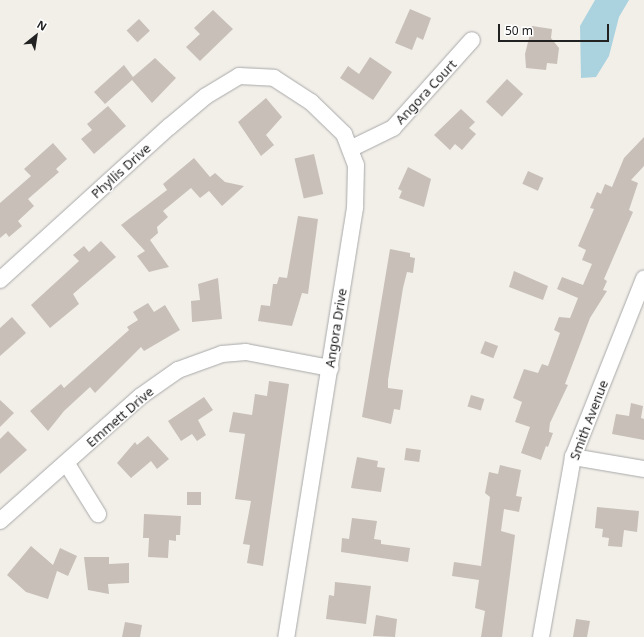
<!DOCTYPE html>
<style>
body{margin:0}
#map{position:relative;width:644px;height:637px;overflow:hidden;background:#f2efe9;font-family:"Noto Sans",sans-serif}
div>[style]{position:absolute}
.water>*{inset:0;background:#aad3df}
.building>*{inset:0;background:#c7bfb8;transform-origin:0 0}
.roads{filter:drop-shadow(0 0 1px #a9a9a9) drop-shadow(0 0 1px #a9a9a9)}
.minor>*{height:16px;margin:-8px;padding:0 8px;transform-origin:8px;border-radius:8px;background:#fff}
span{translate:-50% -50%;white-space:nowrap;text-align:center;line-height:1.15;-webkit-text-stroke:3px #fff;paint-order:stroke}
.street-label{font-size:13px;color:#222}
.north{position:absolute;left:16px;top:16px;width:40px;height:40px;-webkit-text-stroke:3px #fff;paint-order:stroke;rotate:30deg;font-size:11px;font-weight:700;line-height:16px;text-align:center;color:#222}
.north::after{content:'';display:block;margin:auto;width:14px;height:18px;background:#222;clip-path:polygon(50% 0,100% 100%,50% 72%,0 100%)}
.scale{position:absolute;left:498px;top:24px;width:111px;height:18px;box-sizing:border-box;border:2px solid #222;border-top:0;padding-left:5px;font-size:12px;line-height:14px;white-space:nowrap;color:#222;-webkit-text-stroke:3px #fff;paint-order:stroke}
</style>
<div id="map">
<div class="water">
<i style="clip-path:polygon(595px 0,629px 0,619px 17px,609px 56px,596px 77px,581px 78px,580px 26px)"></i>
</div>
<div class="building">
<i style="clip-path:polygon(410px 9px,431px 18px,423px 40px,417px 37px,412px 50px,395px 43px)"></i>
<i style="clip-path:polygon(213px 10px,233px 29px,200px 61px,186px 47px,200px 34px,194px 28px)"></i>
<i style="left:139px;top:19px;width:16px;height:17px;rotate:47deg"></i>
<i style="clip-path:polygon(532px 26px,552px 29px,551px 38px,559px 48px,557px 64px,547px 63px,546px 70px,526px 68px,525px 54px)"></i>
<i style="clip-path:polygon(370px 57px,392px 72px,373px 100px,340px 78px,348px 66px,359px 74px)"></i>
<i style="clip-path:polygon(155px 58px,176px 78px,152px 103px,132px 80px,105px 104px,94px 92px,124px 65px,133px 77px)"></i>
<i style="left:507px;top:79px;width:22px;height:31px;rotate:43deg"></i>
<i style="clip-path:polygon(266px 98px,282px 117px,266px 135px,274px 145px,261px 156px,238px 122px)"></i>
<i style="clip-path:polygon(108px 106px,126px 126px,94px 154px,81px 139px,92px 130px,87px 124px)"></i>
<i style="clip-path:polygon(461px 109px,475px 122px,469px 128px,476px 134px,462px 150px,455px 144px,450px 150px,434px 135px)"></i>
<i style="clip-path:polygon(644px 137px,644px 166px,631px 180px,638px 183px,629px 210px,633px 212px,604px 279px,607px 281px,603px 290px,607px 291px,590px 318px,565px 384px,568px 385px,550px 423px,549px 432px,553px 433px,548px 447px,546px 446px,541px 460px,521px 453px,530px 427px,515px 422px,522px 402px,513px 398px,524px 369px,538px 373px,542px 364px,548px 366px,560px 333px,554px 330px,559px 317px,570px 318px,578px 298px,557px 289px,562px 277px,583px 285px,592px 264px,582px 260px,586px 250px,578px 246px,594px 209px,590px 208px,597px 192px,601px 194px,605px 184px,612px 187px,624px 158px)"></i>
<i style="clip-path:polygon(53px 143px,67px 159px,56px 169px,59px 172px,28px 199px,34px 206px,18px 221px,22px 226px,9px 237px,6px 233px,0 238px,0 203px,31px 176px,24px 169px)"></i>
<i style="left:314px;top:154px;width:41px;height:20px;rotate:77deg"></i>
<i style="clip-path:polygon(194px 158px,210px 177px,215px 173px,225px 182px,244px 186px,222px 206px,209px 191px,200px 198px,191px 188px,163px 211px,168px 217px,157px 227px,158px 233px,150px 240px,169px 267px,149px 272px,137px 256px,145px 251px,121px 225px,167px 190px,163px 184px)"></i>
<i style="clip-path:polygon(408px 167px,431px 179px,424px 207px,399px 198px,402px 191px,398px 189px)"></i>
<i style="left:528px;top:171px;width:17px;height:14px;rotate:24deg"></i>
<i style="clip-path:polygon(298px 216px,318px 219px,308px 294px,302px 293px,292px 326px,258px 321px,261px 305px,270px 306px,273px 284px,277px 284px,279px 277px,287px 278px)"></i>
<i style="clip-path:polygon(101px 241px,116px 257px,73px 294px,79px 304px,50px 328px,31px 305px,79px 261px,73px 255px,84px 246px,89px 252px)"></i>
<i style="clip-path:polygon(390px 249px,410px 253px,410px 257px,415px 258px,413px 273px,407px 272px,403px 288px,388px 380px,388px 388px,403px 390px,400px 410px,394px 409px,391px 424px,362px 417px)"></i>
<i style="clip-path:polygon(514px 271px,548px 286px,543px 300px,509px 287px)"></i>
<i style="clip-path:polygon(218px 278px,222px 319px,192px 322px,191px 301px,200px 300px,198px 284px)"></i>
<i style="clip-path:polygon(148px 303px,154px 312px,165px 305px,180px 330px,144px 351px,141px 347px,95px 393px,90px 387px,64px 411px,48px 431px,30px 411px,61px 384px,64px 388px,129px 330px,127px 327px,138px 320px,133px 312px)"></i>
<i style="clip-path:polygon(12px 317px,26px 333px,0 356px,0 328px)"></i>
<i style="left:485px;top:341px;width:14px;height:13px;rotate:21deg"></i>
<i style="clip-path:polygon(269px 381px,289px 384px,263px 566px,247px 563px,250px 545px,243px 544px,251px 501px,235px 499px,245px 434px,229px 432px,233px 412px,252px 415px,255px 394px,267px 396px)"></i>
<i style="left:471px;top:395px;width:14px;height:12px;rotate:17deg"></i>
<i style="clip-path:polygon(204px 397px,213px 410px,198px 420px,206px 435px,197px 441px,192px 434px,181px 441px,168px 421px)"></i>
<i style="clip-path:polygon(0 400px,14px 413px,0 427px)"></i>
<i style="clip-path:polygon(631px 403px,643px 406px,641px 418px,644px 419px,644px 440px,612px 434px,616px 414px,629px 416px)"></i>
<i style="clip-path:polygon(8px 431px,27px 450px,0 474px,0 439px)"></i>
<i style="clip-path:polygon(148px 436px,169px 459px,157px 469px,151px 461px,131px 478px,117px 463px,135px 442px,137px 445px)"></i>
<i style="left:406px;top:448px;width:15px;height:12px;rotate:8deg"></i>
<i style="clip-path:polygon(357px 457px,378px 461px,377px 467px,385px 468px,381px 492px,351px 488px)"></i>
<i style="clip-path:polygon(500px 465px,521px 470px,516px 496px,522px 497px,519px 512px,504px 509px,501px 531px,515px 535px,502px 637px,481px 637px,485px 611px,475px 608px,479px 580px,452px 576px,454px 562px,481px 566px,490px 497px,485px 493px,489px 472px,498px 474px)"></i>
<i style="left:187px;top:492px;width:14px;height:13px"></i>
<i style="clip-path:polygon(597px 507px,639px 511px,637px 532px,624px 530px,622px 547px,608px 546px,609px 538px,602px 537px,603px 529px,595px 528px)"></i>
<i style="clip-path:polygon(144px 514px,181px 516px,180px 535px,176px 535px,176px 541px,169px 540px,168px 558px,148px 557px,149px 538px,143px 538px)"></i>
<i style="clip-path:polygon(352px 518px,377px 521px,374px 539px,381px 540px,381px 544px,410px 548px,408px 562px,341px 552px,342px 538px,349px 539px)"></i>
<i style="clip-path:polygon(31px 546px,53px 565px,60px 548px,77px 556px,68px 576px,57px 571px,48px 599px,26px 592px,7px 575px)"></i>
<i style="clip-path:polygon(84px 557px,109px 557px,109px 564px,129px 563px,129px 583px,108px 584px,109px 594px,88px 590px)"></i>
<i style="clip-path:polygon(335px 582px,371px 586px,366px 624px,326px 619px,329px 595px,334px 596px)"></i>
<i style="clip-path:polygon(376px 615px,397px 619px,395px 637px,373px 636px)"></i>
<i style="clip-path:polygon(576px 619px,590px 621px,587px 637px,573px 637px)"></i>
<i style="clip-path:polygon(125px 622px,142px 625px,140px 637px,122px 637px)"></i>
</div>
<div class="roads">
<div class="minor">
<i style="left:352px;top:148px;width:46px;rotate:-26deg"></i>
<i style="left:393px;top:128px;width:118px;rotate:-48.1deg"></i>
<i style="left:0;top:280px;width:228px;rotate:-42.2deg"></i>
<i style="left:169px;top:127px;width:48px;rotate:-40deg"></i>
<i style="left:206px;top:96px;width:39px;rotate:-31deg"></i>
<i style="left:239px;top:76px;width:35px;rotate:3deg"></i>
<i style="left:274px;top:78px;width:44px;rotate:33deg"></i>
<i style="left:311px;top:102px;width:46px;rotate:44.1deg"></i>
<i style="left:344px;top:134px;width:33px;rotate:69deg"></i>
<i style="left:356px;top:165px;width:43px;rotate:91.3deg"></i>
<i style="left:355px;top:208px;width:435px;rotate:99.1deg"></i>
<i style="left:573px;top:457px;width:72px;rotate:9.6deg"></i>
<i style="left:67px;top:464px;width:59px;rotate:58.2deg"></i>
<i style="left:0;top:521px;width:188px;rotate:-41.6deg"></i>
<i style="left:141px;top:396px;width:45px;rotate:-35.1deg"></i>
<i style="left:178px;top:370px;width:47px;rotate:-20deg"></i>
<i style="left:222px;top:354px;width:24px;rotate:-5deg"></i>
<i style="left:246px;top:352px;width:86px;rotate:10.8deg"></i>
<i style="left:541px;top:637px;width:183px;rotate:-79.9deg"></i>
<i style="left:573px;top:457px;width:192px;rotate:-68.3deg"></i>
</div>
</div>
<div class="street-label">
<span style="left:426px;top:92px;rotate:-47deg">Angora Court</span>
<span style="left:121px;top:171px;rotate:-42deg">Phyllis Drive</span>
<span style="left:336px;top:328px;rotate:-81deg">Angora Drive</span>
<span style="left:120px;top:417px;rotate:-41deg">Emmett Drive</span>
<span style="left:589px;top:420px;rotate:-69deg">Smith Avenue</span>
</div>
<div class="north">N</div>
<div class="scale">50 m</div>
</div>
